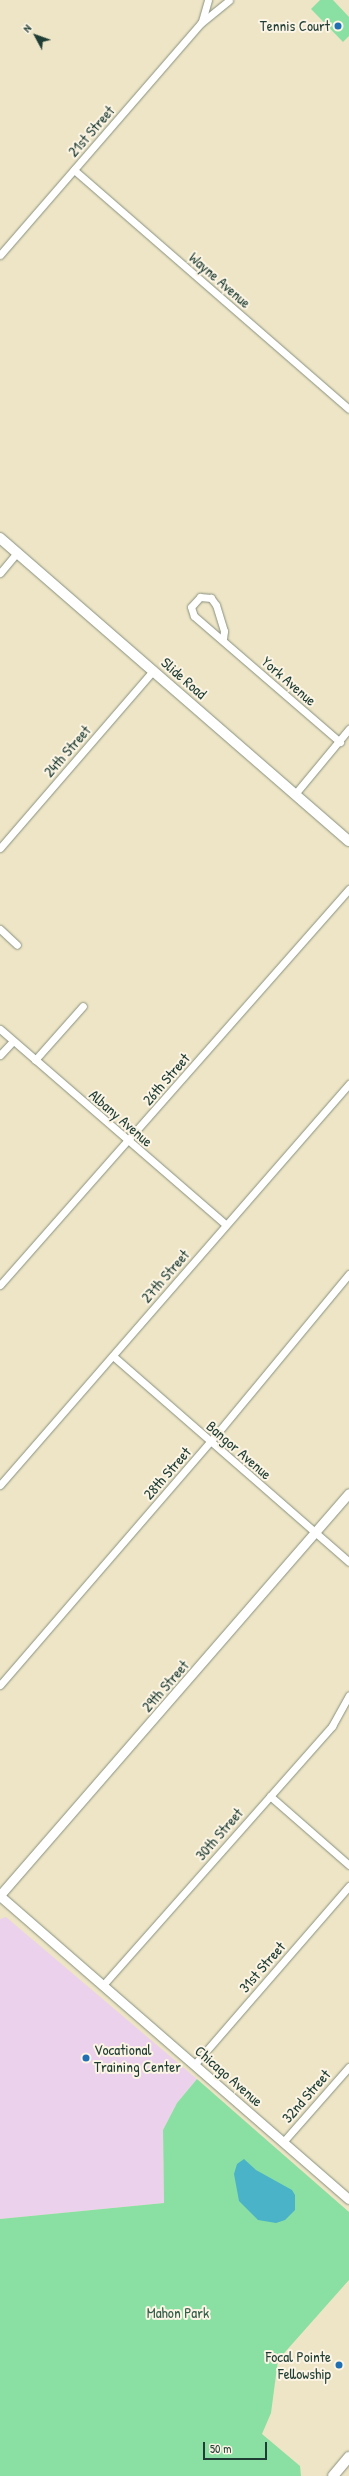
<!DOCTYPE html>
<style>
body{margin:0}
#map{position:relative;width:349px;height:2476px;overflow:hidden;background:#eee5c6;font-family:"Patrick Hand",sans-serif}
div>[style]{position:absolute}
.built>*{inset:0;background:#ebd1ec}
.green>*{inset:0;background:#8ae0a3}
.water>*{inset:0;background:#4ab3c8}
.roads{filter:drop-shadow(0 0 1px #86917d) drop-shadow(0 0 1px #86917d)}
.minor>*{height:7px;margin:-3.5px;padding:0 3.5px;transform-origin:3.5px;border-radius:3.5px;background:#fff}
.tertiary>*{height:9px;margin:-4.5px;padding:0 4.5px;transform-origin:4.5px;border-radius:4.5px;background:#fff}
.secondary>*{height:10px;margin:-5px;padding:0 5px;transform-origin:5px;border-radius:5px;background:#fff}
.dots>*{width:11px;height:11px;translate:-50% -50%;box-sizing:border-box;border:2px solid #fcf5e5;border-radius:50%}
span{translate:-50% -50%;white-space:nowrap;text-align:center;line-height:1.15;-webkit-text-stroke:4px #fcf5e5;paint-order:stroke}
.poi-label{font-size:15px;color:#1f3d34}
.right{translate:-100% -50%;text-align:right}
.left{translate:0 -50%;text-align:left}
.street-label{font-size:15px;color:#1f3d34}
.park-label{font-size:15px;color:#345e4a}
.north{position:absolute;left:16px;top:16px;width:40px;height:40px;-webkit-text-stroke:3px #fcf5e5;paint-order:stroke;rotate:311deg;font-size:11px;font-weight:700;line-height:16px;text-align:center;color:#1f3d34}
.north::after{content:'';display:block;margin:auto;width:14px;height:18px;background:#1f3d34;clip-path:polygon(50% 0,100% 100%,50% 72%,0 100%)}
.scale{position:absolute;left:203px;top:2442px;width:64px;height:18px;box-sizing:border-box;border:2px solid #1f3d34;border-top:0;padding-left:5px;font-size:12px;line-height:14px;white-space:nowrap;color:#1f3d34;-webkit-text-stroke:3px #fcf5e5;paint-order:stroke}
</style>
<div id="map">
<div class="built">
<i style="clip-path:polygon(6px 1917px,197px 2079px,177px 2103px,163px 2130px,164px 2203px,0 2219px,0 1919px)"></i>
</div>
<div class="green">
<i style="clip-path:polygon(320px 0,333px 0,349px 17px,349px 36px,343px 42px,311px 9px)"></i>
<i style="clip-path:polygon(197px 2079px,349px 2212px,349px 2280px,278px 2360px,271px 2413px,262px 2434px,300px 2466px,301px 2476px,0 2476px,0 2219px,164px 2203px,163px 2130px,177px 2103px)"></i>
</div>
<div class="water">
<i style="clip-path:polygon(244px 2159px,256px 2170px,292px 2190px,295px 2195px,295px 2210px,285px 2220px,276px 2223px,258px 2220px,239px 2201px,234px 2174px,237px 2164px)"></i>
</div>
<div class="roads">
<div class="minor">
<i style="left:202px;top:21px;width:22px;rotate:-74deg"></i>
<i style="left:74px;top:170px;width:364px;rotate:41deg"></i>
<i style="left:0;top:255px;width:307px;rotate:-49.1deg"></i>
<i style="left:201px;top:23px;width:36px;rotate:-39deg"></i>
<i style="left:0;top:573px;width:26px;rotate:-50deg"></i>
<i style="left:223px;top:639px;width:8px;rotate:-83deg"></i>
<i style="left:224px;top:631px;width:27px;rotate:-107deg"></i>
<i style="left:216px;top:605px;width:9px;rotate:-126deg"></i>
<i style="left:211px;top:598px;width:11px;rotate:-175deg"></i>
<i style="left:200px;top:597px;width:13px;rotate:132deg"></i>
<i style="left:191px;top:607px;width:9px;rotate:72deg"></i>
<i style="left:194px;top:616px;width:193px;rotate:40.8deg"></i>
<i style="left:295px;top:794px;width:85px;rotate:-50.3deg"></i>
<i style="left:0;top:848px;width:234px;rotate:-49.2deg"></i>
<i style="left:0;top:929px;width:23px;rotate:43deg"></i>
<i style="left:0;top:1029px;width:299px;rotate:40.9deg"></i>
<i style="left:0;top:1055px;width:19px;rotate:-47deg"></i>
<i style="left:35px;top:1060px;width:72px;rotate:-48.4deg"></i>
<i style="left:0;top:1285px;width:528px;rotate:-48.61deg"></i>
<i style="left:113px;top:1356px;width:313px;rotate:41.1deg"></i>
<i style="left:0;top:1485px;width:532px;rotate:-48.97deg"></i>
<i style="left:0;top:1685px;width:321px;rotate:-49.2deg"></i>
<i style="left:210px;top:1442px;width:218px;rotate:-50.4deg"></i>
<i style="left:270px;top:1796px;width:105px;rotate:41.1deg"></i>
<i style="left:103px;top:1985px;width:346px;rotate:-48.5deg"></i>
<i style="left:332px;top:1726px;width:35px;rotate:-61deg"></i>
<i style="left:194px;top:2065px;width:237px;rotate:-49.1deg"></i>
<i style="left:283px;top:2142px;width:100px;rotate:-48.7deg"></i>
</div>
<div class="tertiary">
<i style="left:0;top:1895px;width:532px;rotate:-49.04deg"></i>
<i style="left:0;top:1896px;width:462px;rotate:41deg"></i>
</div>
<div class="secondary">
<i style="left:0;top:538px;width:462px;rotate:41deg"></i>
<i style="left:333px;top:2476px;width:25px;rotate:-50deg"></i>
</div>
</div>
<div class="dots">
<i style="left:338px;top:26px;background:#1f6fb2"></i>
<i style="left:86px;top:2058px;background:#1f6fb2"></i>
<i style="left:339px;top:2365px;background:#1f6fb2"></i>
</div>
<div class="poi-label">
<span class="right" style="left:330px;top:26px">Tennis Court</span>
<span class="left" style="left:94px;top:2058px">Vocational<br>Training Center</span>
<span class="right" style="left:331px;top:2365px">Focal Pointe<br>Fellowship</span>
</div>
<div class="street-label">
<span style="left:91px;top:131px;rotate:-49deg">21st Street</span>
<span style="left:220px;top:280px;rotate:41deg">Wayne Avenue</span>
<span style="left:184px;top:678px;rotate:41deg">Slide Road</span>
<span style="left:289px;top:681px;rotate:41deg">York Avenue</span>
<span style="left:67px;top:751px;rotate:-49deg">24th Street</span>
<span style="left:166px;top:1079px;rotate:-49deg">26th Street</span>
<span style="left:121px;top:1118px;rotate:41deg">Albany Avenue</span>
<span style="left:165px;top:1276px;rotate:-49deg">27th Street</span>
<span style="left:239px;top:1450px;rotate:41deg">Bangor Avenue</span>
<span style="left:167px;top:1473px;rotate:-49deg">28th Street</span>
<span style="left:165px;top:1686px;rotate:-49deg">29th Street</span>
<span style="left:219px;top:1834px;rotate:-49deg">30th Street</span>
<span style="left:262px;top:1967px;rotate:-49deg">31st Street</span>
<span style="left:229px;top:2076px;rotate:41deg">Chicago Avenue</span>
<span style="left:306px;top:2096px;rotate:-49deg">32nd Street</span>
</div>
<div class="park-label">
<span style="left:178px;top:2313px">Mahon Park</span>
</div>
<div class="north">N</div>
<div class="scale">50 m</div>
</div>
